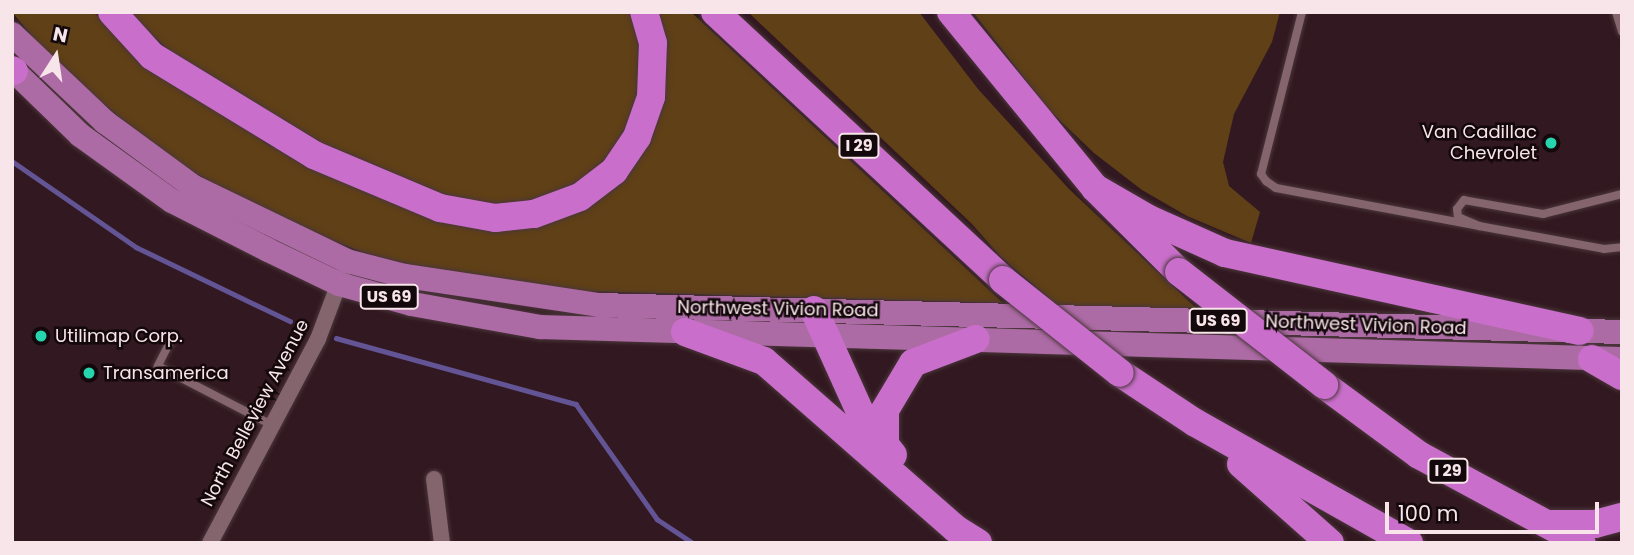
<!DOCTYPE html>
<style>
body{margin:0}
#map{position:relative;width:1634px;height:555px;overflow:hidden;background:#321820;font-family:Poppins,sans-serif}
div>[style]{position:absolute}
.green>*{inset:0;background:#604016}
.stream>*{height:4.5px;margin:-2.25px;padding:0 2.25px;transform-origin:2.25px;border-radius:2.25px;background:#635595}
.roads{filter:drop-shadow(0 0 2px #4a363b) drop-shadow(0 0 2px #4a363b)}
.lane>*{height:8px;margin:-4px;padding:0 4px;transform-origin:4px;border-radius:4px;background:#84646d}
.street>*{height:16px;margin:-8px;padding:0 8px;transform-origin:8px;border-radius:8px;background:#84646d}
.primary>*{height:24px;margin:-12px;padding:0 12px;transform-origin:12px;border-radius:12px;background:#ad6ba5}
.highway>*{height:28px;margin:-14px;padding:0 14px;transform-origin:14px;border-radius:14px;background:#c96fcb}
.bridges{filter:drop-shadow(0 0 2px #4a363b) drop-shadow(0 0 2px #4a363b)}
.highway-bridge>*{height:28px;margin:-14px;padding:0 14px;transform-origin:14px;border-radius:14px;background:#c96fcb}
.dots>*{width:19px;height:19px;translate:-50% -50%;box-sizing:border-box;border:4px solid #13080b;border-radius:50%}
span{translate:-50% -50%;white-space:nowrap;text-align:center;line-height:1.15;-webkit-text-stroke:5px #13080b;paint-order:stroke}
.shield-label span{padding:2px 5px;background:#13080b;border:2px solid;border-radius:5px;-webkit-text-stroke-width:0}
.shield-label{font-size:16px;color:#f8e5e9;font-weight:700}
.poi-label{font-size:18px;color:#f8e5e9}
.right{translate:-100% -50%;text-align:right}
.left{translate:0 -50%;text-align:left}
.street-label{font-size:18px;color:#f8e5e9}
.frame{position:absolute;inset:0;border:14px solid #f8e5e9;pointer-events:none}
.north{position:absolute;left:21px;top:21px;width:70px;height:70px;-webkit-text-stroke:5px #13080b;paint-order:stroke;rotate:12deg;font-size:19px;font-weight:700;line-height:28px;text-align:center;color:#f8e5e9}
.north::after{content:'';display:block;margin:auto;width:24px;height:32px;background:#f8e5e9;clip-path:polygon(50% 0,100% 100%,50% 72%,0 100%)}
.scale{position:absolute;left:1385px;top:502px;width:214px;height:32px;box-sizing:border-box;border:4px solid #f8e5e9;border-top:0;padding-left:9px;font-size:21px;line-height:24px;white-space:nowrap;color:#f8e5e9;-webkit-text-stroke:5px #13080b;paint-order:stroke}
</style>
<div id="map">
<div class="green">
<i style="clip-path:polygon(12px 12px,94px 12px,137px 59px,269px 145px,360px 186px,515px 226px,640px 149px,655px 12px,691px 12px,1003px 303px,545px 290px,430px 270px,362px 252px,284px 221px,211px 183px,155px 147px,53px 61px)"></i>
<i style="clip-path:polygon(128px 12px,636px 12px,643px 46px,636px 114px,598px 169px,553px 197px,504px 207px,466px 203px,418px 189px,306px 138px,181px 62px)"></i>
<i style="clip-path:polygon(748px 12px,919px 12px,978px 89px,1069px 189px,1197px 309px,1058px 306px,1000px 256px,972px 224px)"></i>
<i style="clip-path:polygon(973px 12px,1280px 12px,1272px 42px,1234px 114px,1223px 162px,1229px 186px,1260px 212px,1251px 243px,1187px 216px,1142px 190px,1094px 153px,1049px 110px)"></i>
</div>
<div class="stream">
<i style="left:12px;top:161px;width:151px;rotate:34.7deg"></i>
<i style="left:136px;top:247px;width:171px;rotate:25.7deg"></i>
<i style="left:336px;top:338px;width:249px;rotate:15.4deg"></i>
<i style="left:576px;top:404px;width:141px;rotate:54.8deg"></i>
<i style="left:657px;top:519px;width:43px;rotate:33.7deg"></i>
</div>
<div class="roads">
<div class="lane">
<i style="left:1302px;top:12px;width:167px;rotate:104.2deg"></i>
<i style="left:1261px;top:174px;width:9px;rotate:54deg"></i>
<i style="left:1266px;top:181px;width:12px;rotate:35deg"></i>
<i style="left:1276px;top:188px;width:207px;rotate:10.6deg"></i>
<i style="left:1616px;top:12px;width:21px;rotate:73deg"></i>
<i style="left:1622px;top:194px;width:81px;rotate:165.8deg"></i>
<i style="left:1543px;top:214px;width:80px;rotate:-170deg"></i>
<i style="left:1464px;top:200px;width:11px;rotate:128deg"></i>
<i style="left:1457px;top:209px;width:8px;rotate:83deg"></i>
<i style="left:1458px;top:217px;width:23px;rotate:23deg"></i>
<i style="left:1479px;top:226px;width:127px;rotate:10.4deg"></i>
<i style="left:1604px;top:249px;width:18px;rotate:-6deg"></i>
<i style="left:170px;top:342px;width:27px;rotate:117deg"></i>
<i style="left:158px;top:366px;width:128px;rotate:27.4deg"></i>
</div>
<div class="street">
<i style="left:434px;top:479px;width:64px;rotate:82.9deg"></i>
<i style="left:210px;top:543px;width:231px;rotate:-62.1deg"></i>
<i style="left:318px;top:339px;width:68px;rotate:-69.4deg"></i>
</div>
<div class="primary">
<i style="left:12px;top:34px;width:128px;rotate:43.4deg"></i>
<i style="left:105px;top:122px;width:108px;rotate:36.3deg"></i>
<i style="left:192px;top:186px;width:172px;rotate:25.8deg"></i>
<i style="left:347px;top:261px;width:60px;rotate:14.5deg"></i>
<i style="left:405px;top:276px;width:196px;rotate:8.5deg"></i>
<i style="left:599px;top:305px;width:1023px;rotate:1.51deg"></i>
<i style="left:12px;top:69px;width:95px;rotate:44.1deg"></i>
<i style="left:80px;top:135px;width:113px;rotate:35.7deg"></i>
<i style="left:172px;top:201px;width:108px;rotate:27deg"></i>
<i style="left:268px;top:250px;width:79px;rotate:25.6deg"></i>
<i style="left:339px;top:284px;width:76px;rotate:15.3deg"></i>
<i style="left:412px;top:304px;width:130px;rotate:10.2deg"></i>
<i style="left:540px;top:327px;width:1082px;rotate:1.69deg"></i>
</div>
<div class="highway">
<i style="left:112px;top:12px;width:59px;rotate:47.7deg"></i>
<i style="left:152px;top:56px;width:190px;rotate:31.4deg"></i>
<i style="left:314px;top:155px;width:137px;rotate:22.8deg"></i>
<i style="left:440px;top:208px;width:56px;rotate:10.3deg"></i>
<i style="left:495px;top:218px;width:39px;rotate:-6deg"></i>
<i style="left:534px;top:214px;width:49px;rotate:-20.3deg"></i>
<i style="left:580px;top:197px;width:43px;rotate:-37.4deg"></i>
<i style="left:614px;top:171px;width:41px;rotate:-55.9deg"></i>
<i style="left:637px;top:137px;width:42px;rotate:-70.7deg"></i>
<i style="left:651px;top:97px;width:54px;rotate:-87.9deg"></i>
<i style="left:653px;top:43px;width:32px;rotate:-106deg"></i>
<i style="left:715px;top:12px;width:393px;rotate:42.9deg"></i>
<i style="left:951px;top:12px;width:227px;rotate:50.7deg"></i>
<i style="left:1095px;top:188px;width:119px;rotate:45deg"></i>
<i style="left:12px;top:70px;width:2px;rotate:27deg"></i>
<i style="left:1095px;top:188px;width:62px;rotate:29.9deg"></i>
<i style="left:1149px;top:219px;width:83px;rotate:24.1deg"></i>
<i style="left:1225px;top:253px;width:363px;rotate:12.4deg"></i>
<i style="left:814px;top:310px;width:112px;rotate:65.7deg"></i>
<i style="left:860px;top:412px;width:54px;rotate:52.5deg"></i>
<i style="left:685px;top:332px;width:84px;rotate:20.2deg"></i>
<i style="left:764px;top:361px;width:255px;rotate:41.2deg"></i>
<i style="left:956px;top:529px;width:26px;rotate:32deg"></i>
<i style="left:1592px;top:359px;width:34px;rotate:30deg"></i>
<i style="left:1120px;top:373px;width:89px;rotate:33.5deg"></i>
<i style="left:1194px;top:422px;width:247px;rotate:29.4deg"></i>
<i style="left:1324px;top:385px;width:118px;rotate:36.4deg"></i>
<i style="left:1419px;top:455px;width:185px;rotate:28.4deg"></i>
<i style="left:885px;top:447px;width:37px;rotate:-90deg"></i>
<i style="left:885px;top:410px;width:55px;rotate:-59.2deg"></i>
<i style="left:913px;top:363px;width:67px;rotate:-20.9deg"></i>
<i style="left:1241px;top:464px;width:119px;rotate:41.6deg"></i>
<i style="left:1552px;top:524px;width:43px"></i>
<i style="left:1595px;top:524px;width:28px;rotate:-15deg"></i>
</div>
</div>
<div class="bridges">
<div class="highway-bridge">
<i style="left:1179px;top:272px;width:184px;rotate:37.9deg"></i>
<i style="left:1003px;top:280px;width:149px;rotate:38.5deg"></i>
</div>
</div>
<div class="dots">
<i style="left:1551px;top:143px;background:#26d5ae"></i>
<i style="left:41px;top:336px;background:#26d5ae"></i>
<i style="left:89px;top:373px;background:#26d5ae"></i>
</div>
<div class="shield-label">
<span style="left:859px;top:146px">I 29</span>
<span style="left:389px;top:297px">US 69</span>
<span style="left:1218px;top:321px">US 69</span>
<span style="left:1448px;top:471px">I 29</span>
</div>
<div class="poi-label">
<span class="right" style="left:1537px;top:143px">Van Cadillac<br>Chevrolet</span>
<span class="left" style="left:55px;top:336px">Utilimap Corp.</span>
<span class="left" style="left:103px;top:373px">Transamerica</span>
</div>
<div class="street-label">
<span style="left:778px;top:309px;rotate:1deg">Northwest Vivion Road</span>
<span style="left:1366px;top:325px;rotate:2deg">Northwest Vivion Road</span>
<span style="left:255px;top:413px;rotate:-62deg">North Belleview Avenue</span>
</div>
<div class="frame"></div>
<div class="north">N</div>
<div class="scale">100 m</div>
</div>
